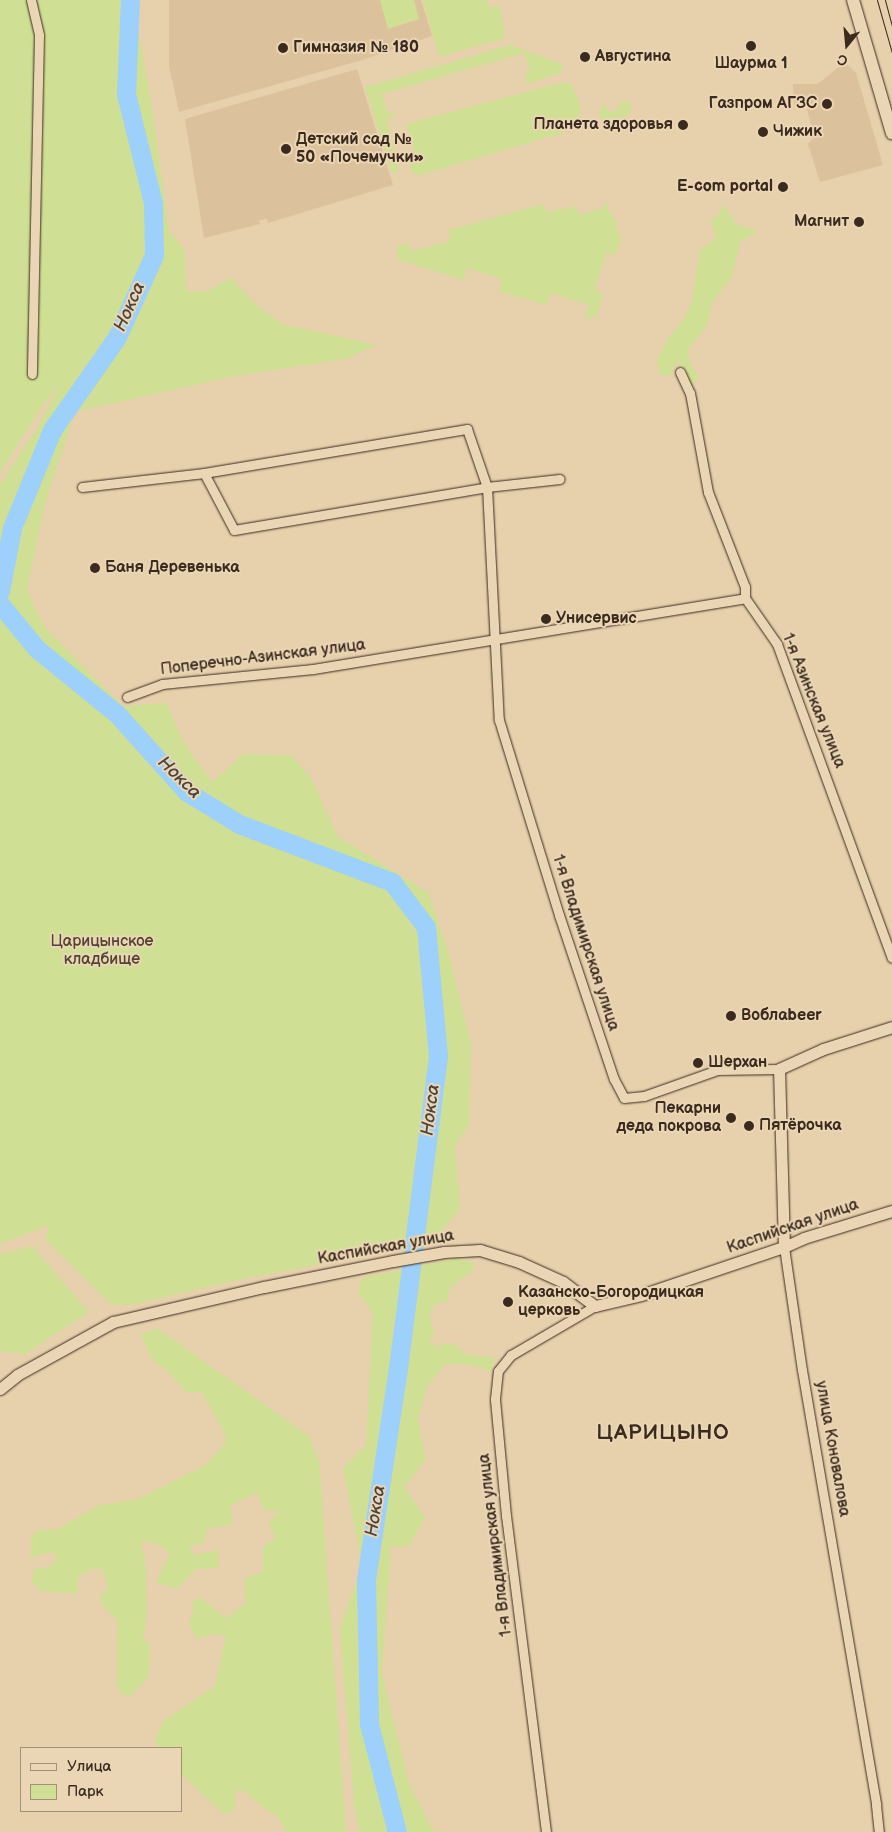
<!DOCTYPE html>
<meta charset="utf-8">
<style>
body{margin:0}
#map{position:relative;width:892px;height:1832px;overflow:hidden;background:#e7d0ac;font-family:"Balsamiq Sans",sans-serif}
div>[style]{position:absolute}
.built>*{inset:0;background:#dcc19d}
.green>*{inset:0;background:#cfe094}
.river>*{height:19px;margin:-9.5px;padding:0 9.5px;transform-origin:9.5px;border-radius:9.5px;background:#9dd0fb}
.roads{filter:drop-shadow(0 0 1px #3b2a1e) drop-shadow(0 0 1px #3b2a1e)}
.street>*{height:9px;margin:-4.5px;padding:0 4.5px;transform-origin:4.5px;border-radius:4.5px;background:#ead6b4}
.secondary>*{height:11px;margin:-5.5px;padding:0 5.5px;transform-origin:5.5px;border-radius:5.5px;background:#ead6b4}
.primary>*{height:12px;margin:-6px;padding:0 6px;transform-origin:6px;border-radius:6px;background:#ead6b4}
.tram>*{height:1px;margin:-0.5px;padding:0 0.5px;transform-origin:0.5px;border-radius:0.5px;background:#3b2a1e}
.dots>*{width:14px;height:14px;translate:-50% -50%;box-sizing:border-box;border:2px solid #ead6b4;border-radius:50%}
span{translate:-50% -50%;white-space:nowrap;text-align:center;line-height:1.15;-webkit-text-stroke:4px #ead6b4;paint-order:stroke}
.poi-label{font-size:16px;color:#3b2a1e;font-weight:700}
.left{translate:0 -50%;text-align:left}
.right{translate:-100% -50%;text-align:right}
.street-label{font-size:16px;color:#3b2a1e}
.park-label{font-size:16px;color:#514530}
.water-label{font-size:18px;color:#4a433f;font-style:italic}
.district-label{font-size:21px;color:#3b2a1e;font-weight:700;letter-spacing:1px}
.legend{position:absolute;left:20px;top:1747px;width:162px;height:65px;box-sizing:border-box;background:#ead6b4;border:1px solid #a49178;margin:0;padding:6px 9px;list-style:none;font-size:15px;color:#3b2a1e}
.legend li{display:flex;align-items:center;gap:10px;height:25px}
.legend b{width:25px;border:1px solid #a49178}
.north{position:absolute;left:822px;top:20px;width:50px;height:50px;-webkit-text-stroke:4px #ead6b4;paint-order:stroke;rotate:197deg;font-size:14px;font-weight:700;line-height:20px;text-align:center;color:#3b2a1e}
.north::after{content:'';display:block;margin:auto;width:18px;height:22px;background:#3b2a1e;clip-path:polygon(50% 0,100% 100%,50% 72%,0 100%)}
</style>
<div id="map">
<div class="built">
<i style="clip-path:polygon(169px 0,421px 0,432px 36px,362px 60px,179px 112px,169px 66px)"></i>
<i style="clip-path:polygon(845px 62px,856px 73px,883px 165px,820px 182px,808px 144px,814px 137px,806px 105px,794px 106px,793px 84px,818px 84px)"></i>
<i style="clip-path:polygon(357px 69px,393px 185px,268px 223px,267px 219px,259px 220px,260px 224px,204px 238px,185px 119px)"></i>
</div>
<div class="green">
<i style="clip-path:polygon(0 0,140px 0,137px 21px,153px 114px,169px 231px,185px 250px,186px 291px,207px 291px,231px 278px,256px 305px,282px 324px,377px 345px,345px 359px,230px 377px,75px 412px,44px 507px,27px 590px,46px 629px,123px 706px,167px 703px,183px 742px,212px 782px,243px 754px,291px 755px,311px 778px,338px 837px,428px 892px,449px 954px,471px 1045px,469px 1126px,455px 1145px,460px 1210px,429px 1243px,228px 1282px,130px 1305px,111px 1304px,45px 1239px,49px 1225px,0 1244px,0 484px,38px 427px,61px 382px,37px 414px,0 473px)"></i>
<i style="clip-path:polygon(380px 0,414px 0,419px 19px,388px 29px)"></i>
<i style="clip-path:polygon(423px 0,487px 0,490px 7px,499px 5px,505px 32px,502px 39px,439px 57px)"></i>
<i style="clip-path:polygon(510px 45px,560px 63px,564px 68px,558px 74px,527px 84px,525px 73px,530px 71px,524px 53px,382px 94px,387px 112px,392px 111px,394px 118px,387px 119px,399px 169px,392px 174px,365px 87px)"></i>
<i style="clip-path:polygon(564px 82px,570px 83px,579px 101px,581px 112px,566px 132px,420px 175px,414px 174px,410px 168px,411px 162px,418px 161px,406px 124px)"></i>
<i style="clip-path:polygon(626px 100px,630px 104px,631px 112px,627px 116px,601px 120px,599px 112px,605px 103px,608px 112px,620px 109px,618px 102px)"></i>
<i style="clip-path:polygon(606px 203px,610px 214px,613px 214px,621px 240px,617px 253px,613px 255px,606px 253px,595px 289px,603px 295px,597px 316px,588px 319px,585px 316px,589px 305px,551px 293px,546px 305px,499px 291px,502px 279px,467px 268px,463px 280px,399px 260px,396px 247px,408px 243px,411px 251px,450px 241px,448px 230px,544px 204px,546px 212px,576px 206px,579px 215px,603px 208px,602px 204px)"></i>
<i style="clip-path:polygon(723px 204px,736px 224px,759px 231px,741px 241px,732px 276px,711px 305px,708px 323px,688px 350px,689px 361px,699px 379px,691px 384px,684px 376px,678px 360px,670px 377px,660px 375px,657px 360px,667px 340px,684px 319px,692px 303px,700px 249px,716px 239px,711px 221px,719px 214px)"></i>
<i style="clip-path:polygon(32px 1246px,89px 1312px,25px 1354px,0 1352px,0 1254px)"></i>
<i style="clip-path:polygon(457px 1258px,475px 1263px,472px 1272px,449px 1288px,447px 1302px,436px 1303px,430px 1314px,434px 1333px,429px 1341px,436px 1346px,451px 1343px,459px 1348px,466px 1355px,495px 1357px,491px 1371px,472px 1365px,445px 1364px,427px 1387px,418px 1418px,426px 1460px,404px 1487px,425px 1517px,409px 1546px,391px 1547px,382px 1674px,409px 1783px,434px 1832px,360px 1832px,354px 1803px,340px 1628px,362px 1565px,343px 1468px,366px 1445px,373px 1313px,358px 1293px,362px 1278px)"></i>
<i style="clip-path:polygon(157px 1328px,309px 1436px,319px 1460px,346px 1832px,286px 1832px,278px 1817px,264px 1808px,244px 1791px,235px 1790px,234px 1810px,224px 1814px,181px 1774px,181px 1748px,160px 1748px,155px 1740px,163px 1721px,215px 1686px,226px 1636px,213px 1634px,196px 1639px,189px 1622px,193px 1612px,193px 1600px,201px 1598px,226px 1618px,246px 1603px,245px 1578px,263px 1572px,263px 1546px,276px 1538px,268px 1523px,280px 1512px,264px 1510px,257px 1492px,231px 1505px,232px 1524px,207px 1529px,203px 1544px,190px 1545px,194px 1555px,219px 1550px,218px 1568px,196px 1569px,177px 1589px,156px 1582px,170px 1552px,155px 1543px,141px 1541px,146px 1569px,147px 1615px,143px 1639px,150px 1645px,149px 1676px,131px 1696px,121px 1694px,117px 1687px,118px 1621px,101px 1604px,101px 1596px,108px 1588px,103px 1570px,96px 1568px,78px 1576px,77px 1594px,41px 1591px,31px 1581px,35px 1567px,47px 1569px,58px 1558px,51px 1552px,31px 1558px,31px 1539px,36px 1531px,57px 1529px,99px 1505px,136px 1500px,204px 1466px,225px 1444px,225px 1433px,201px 1392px,186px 1392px,165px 1369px,152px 1360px,141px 1335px)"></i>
</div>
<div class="river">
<i style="left:0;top:591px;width:64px;rotate:-79.2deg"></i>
<i style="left:12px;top:528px;width:106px;rotate:-67.8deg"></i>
<i style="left:52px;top:430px;width:113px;rotate:-55deg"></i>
<i style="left:117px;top:337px;width:90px;rotate:-65.7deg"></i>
<i style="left:154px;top:255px;width:52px;rotate:-91.1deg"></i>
<i style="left:153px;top:203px;width:112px;rotate:-103.9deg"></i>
<i style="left:126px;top:94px;width:94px;rotate:-87.6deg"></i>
<i style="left:0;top:604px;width:58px;rotate:50.6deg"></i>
<i style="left:37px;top:649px;width:103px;rotate:39.1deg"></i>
<i style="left:117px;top:714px;width:105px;rotate:48.1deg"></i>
<i style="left:187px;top:792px;width:61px;rotate:31.6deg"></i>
<i style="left:239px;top:824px;width:164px;rotate:20.8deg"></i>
<i style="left:392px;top:882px;width:56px;rotate:52.9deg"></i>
<i style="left:426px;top:927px;width:130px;rotate:84.7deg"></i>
<i style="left:438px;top:1056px;width:315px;rotate:97.3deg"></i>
<i style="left:398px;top:1368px;width:214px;rotate:98.6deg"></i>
<i style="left:366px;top:1580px;width:144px;rotate:88.8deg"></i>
<i style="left:369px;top:1724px;width:112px;rotate:75.5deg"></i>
</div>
<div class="roads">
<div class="street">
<i style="left:31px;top:0;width:36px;rotate:77deg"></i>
<i style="left:39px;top:35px;width:339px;rotate:91.2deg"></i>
<i style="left:680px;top:372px;width:23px;rotate:65deg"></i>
<i style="left:690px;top:393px;width:101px;rotate:79.7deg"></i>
<i style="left:708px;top:492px;width:102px;rotate:68.7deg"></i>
<i style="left:745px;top:587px;width:11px;rotate:90deg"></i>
<i style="left:745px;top:598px;width:56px;rotate:55.2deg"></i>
<i style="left:777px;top:644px;width:334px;rotate:69.9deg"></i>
<i style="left:204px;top:473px;width:64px;rotate:62.2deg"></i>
<i style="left:234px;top:530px;width:257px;rotate:-9.6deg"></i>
<i style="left:487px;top:487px;width:73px;rotate:-6.3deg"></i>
<i style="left:82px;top:487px;width:123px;rotate:-6.5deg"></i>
<i style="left:204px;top:473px;width:267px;rotate:-9.5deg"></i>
<i style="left:467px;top:429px;width:61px;rotate:71deg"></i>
<i style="left:487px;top:487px;width:233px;rotate:87.1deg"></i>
<i style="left:499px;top:720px;width:204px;rotate:72.9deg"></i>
<i style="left:559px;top:915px;width:173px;rotate:71.5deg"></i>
<i style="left:614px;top:1079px;width:21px;rotate:62deg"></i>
<i style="left:624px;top:1098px;width:20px;rotate:-6deg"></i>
<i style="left:644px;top:1096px;width:77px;rotate:-19.6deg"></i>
<i style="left:717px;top:1070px;width:62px;rotate:-0.9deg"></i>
<i style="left:127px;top:697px;width:37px;rotate:-20deg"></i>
<i style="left:162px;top:684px;width:152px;rotate:-5.7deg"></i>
<i style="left:313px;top:669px;width:438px;rotate:-9.3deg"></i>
<i style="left:784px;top:1247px;width:124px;rotate:81.7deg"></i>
<i style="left:802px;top:1370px;width:441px;rotate:80.3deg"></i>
<i style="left:876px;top:1805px;width:27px;rotate:84deg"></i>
<i style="left:546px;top:1832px;width:319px;rotate:-97.2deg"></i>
<i style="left:506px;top:1516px;width:118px;rotate:-95.4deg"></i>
<i style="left:495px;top:1399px;width:28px;rotate:-84deg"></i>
<i style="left:498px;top:1371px;width:21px;rotate:-51deg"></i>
<i style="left:511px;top:1355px;width:97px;rotate:-30.3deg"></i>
</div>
<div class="secondary">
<i style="left:784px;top:1247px;width:178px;rotate:-91.6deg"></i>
<i style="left:779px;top:1069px;width:48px;rotate:-24.4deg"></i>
<i style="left:823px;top:1049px;width:72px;rotate:-17.7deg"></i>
<i style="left:0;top:1389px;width:22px;rotate:-39deg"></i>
<i style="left:17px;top:1375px;width:110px;rotate:-28.9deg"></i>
<i style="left:113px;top:1322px;width:155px;rotate:-13.1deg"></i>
<i style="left:264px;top:1287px;width:132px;rotate:-11.4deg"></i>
<i style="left:393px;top:1261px;width:52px;rotate:-10deg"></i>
<i style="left:444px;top:1252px;width:36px;rotate:-3deg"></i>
<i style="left:480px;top:1250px;width:41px;rotate:17.1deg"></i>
<i style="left:519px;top:1262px;width:48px;rotate:24.4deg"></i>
<i style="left:563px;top:1282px;width:40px;rotate:37deg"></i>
<i style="left:595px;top:1306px;width:47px;rotate:-13.4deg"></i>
<i style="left:641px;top:1295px;width:151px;rotate:-18.6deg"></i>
<i style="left:784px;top:1247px;width:22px;rotate:-24deg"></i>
<i style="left:804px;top:1238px;width:92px;rotate:-17.1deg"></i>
</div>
<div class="primary">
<i style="left:853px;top:0;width:139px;rotate:73.7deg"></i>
</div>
</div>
<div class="tram">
<i style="left:877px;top:0;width:55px;rotate:74.2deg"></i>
<i style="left:885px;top:0;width:27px;rotate:75deg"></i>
</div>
<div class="dots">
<i style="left:751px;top:46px;background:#3b2a1e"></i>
<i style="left:283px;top:48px;background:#3b2a1e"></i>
<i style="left:585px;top:57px;background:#3b2a1e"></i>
<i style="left:827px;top:104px;background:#3b2a1e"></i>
<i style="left:683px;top:125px;background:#3b2a1e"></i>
<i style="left:763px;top:132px;background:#3b2a1e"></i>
<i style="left:286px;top:149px;background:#3b2a1e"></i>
<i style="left:783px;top:187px;background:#3b2a1e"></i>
<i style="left:859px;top:222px;background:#3b2a1e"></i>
<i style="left:95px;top:568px;background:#3b2a1e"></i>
<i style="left:546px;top:619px;background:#3b2a1e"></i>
<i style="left:731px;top:1016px;background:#3b2a1e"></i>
<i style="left:698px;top:1063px;background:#3b2a1e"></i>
<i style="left:731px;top:1118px;background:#3b2a1e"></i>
<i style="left:749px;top:1126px;background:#3b2a1e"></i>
<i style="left:508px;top:1302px;background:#3b2a1e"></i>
</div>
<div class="poi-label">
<span class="left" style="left:293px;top:48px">Гимназия № 180</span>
<span class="left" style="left:595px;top:57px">Августина</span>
<span style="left:751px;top:64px">Шаурма 1</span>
<span class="right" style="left:817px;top:104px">Газпром АГЗС</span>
<span class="right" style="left:673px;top:125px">Планета здоровья</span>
<span class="left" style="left:773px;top:132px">Чижик</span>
<span class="left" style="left:296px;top:149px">Детский сад №<br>50 «Почемучки»</span>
<span class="right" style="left:773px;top:187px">E-com portal</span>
<span class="right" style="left:849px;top:222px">Магнит</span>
<span class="left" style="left:105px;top:568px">Баня Деревенька</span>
<span class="left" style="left:556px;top:619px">Унисервис</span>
<span class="left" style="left:741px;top:1016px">Воблаbeer</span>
<span class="left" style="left:708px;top:1063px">Шерхан</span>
<span class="right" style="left:721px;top:1118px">Пекарни<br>деда покрова</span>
<span class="left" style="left:759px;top:1126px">Пятёрочка</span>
<span class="left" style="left:518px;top:1302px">Казанско-Богородицкая<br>церковь</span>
</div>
<div class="street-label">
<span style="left:263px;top:658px;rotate:-7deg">Поперечно-Азинская улица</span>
<span style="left:813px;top:701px;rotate:68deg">1-я Азинская улица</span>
<span style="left:585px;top:943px;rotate:72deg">1-я Владимирская улица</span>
<span style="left:793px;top:1227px;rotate:-19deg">Каспийская улица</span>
<span style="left:386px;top:1248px;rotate:-10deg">Каспийская улица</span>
<span style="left:832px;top:1449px;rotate:80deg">улица Коновалова</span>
<span style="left:496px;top:1545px;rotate:-97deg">1-я Владимирская улица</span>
</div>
<div class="park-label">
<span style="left:102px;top:951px">Царицынское<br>кладбище</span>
</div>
<div class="water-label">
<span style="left:130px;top:307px;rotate:-66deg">Нокса</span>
<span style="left:179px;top:778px;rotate:44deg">Нокса</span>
<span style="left:431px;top:1110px;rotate:-83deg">Нокса</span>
<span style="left:376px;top:1511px;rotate:-81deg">Нокса</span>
</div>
<div class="district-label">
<span style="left:663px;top:1433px">ЦАРИЦЫНО</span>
</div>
<ul class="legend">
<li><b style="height:6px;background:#ead6b4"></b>Улица</li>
<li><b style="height:14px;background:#cfe094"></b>Парк</li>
</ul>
<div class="north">С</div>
</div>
